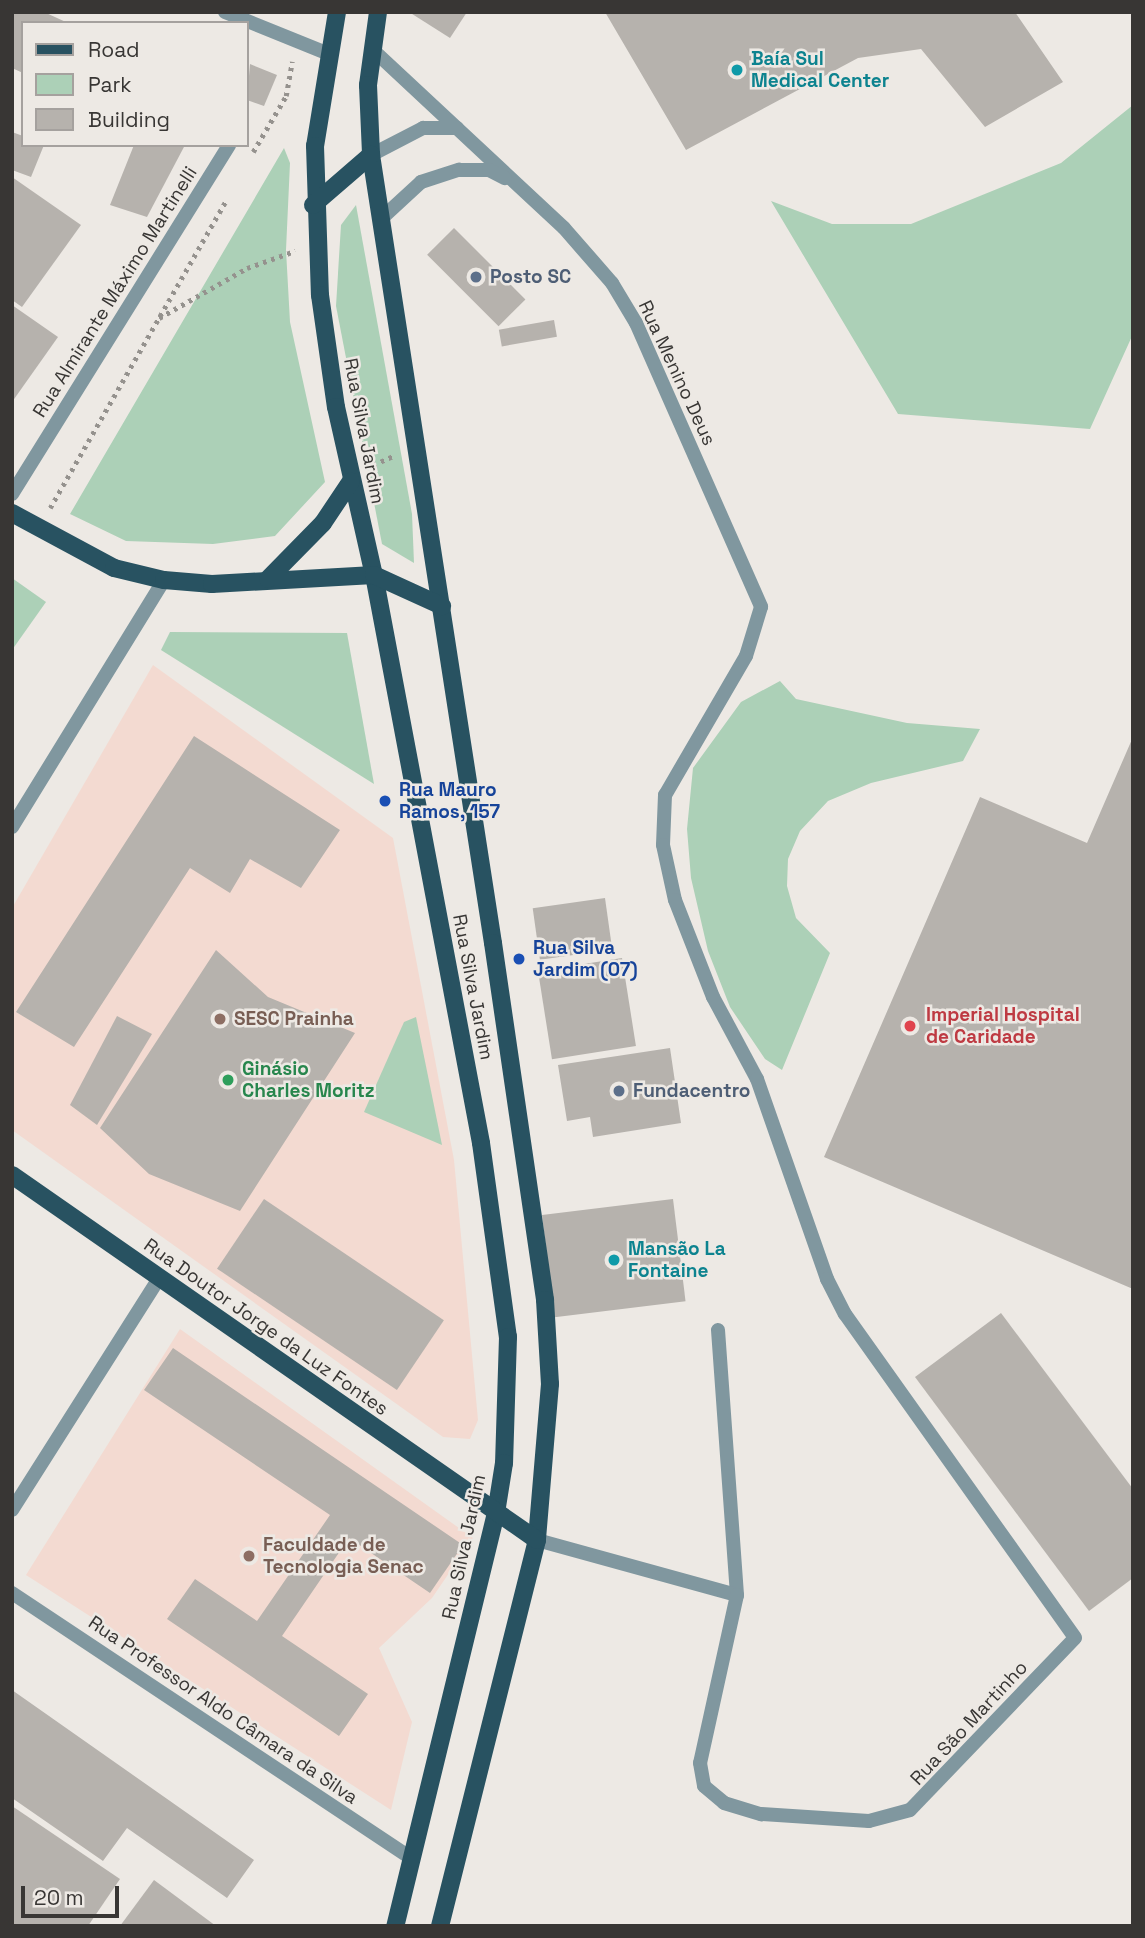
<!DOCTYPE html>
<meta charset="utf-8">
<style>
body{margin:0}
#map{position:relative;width:1145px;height:1938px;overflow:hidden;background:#ede9e4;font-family:"Space Grotesk",sans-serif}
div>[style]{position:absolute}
.education>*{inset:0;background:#f3dad1}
.green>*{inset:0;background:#acd0b7}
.building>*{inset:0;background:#b6b2ad;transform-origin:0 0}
.path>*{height:4.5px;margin-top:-2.25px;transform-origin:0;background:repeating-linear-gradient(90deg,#95928e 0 3.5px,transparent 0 8.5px)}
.service>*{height:14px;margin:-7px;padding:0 7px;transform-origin:7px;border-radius:7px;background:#80979f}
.minor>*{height:14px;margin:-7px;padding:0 7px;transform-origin:7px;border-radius:7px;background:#80979f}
.primary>*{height:18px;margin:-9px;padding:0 9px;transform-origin:9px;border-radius:9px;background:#285261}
.dots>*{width:19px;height:19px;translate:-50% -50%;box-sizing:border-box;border:4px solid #ede9e4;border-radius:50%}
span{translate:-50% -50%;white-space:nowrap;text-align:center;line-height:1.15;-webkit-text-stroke:5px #ede9e4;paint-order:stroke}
.culture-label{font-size:19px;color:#0d838f;font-weight:700}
.left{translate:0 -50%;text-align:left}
.service-label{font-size:19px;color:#4e5e75;font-weight:700}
.street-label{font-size:19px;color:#383634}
.transit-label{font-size:19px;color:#164399;font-weight:700}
.health-label{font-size:19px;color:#be3a42;font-weight:700}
.education-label{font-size:19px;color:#785e54;font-weight:700}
.leisure-label{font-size:19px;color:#27864d;font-weight:700}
.frame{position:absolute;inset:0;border:14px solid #383634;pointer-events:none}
.legend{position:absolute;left:21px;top:21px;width:228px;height:126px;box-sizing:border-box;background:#ede9e4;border:2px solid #a5a19e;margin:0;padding:9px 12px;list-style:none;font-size:21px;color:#383634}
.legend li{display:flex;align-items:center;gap:14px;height:35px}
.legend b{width:35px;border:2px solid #a5a19e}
.scale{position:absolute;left:21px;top:1886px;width:98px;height:32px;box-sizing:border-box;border:4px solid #383634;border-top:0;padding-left:9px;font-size:21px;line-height:24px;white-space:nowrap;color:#383634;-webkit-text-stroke:5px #ede9e4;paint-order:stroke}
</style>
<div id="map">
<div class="education">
<i style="clip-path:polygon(153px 665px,393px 838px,454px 1160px,478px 1420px,470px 1439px,443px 1437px,12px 1130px,12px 908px)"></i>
<i style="clip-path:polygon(180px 1329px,473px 1538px,432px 1598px,379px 1648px,412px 1722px,391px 1810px,26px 1575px)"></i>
</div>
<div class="green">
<i style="clip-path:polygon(1133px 105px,1133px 334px,1090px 429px,898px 414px,771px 201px,832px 224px,911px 224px,1061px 163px)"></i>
<i style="clip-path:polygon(284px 148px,290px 163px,286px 250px,290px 322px,325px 482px,275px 536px,213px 544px,126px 541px,70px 514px)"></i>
<i style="clip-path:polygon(356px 205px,412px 514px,414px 563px,382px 544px,336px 306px,341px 225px)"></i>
<i style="clip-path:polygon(12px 578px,46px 602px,12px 650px)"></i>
<i style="clip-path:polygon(170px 632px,347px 633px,374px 784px,161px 650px)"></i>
<i style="clip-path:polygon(780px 681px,796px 699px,907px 723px,980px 729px,963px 761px,871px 783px,828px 801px,800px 831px,788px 859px,787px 886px,796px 918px,830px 953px,782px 1070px,765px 1059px,730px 1007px,708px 951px,691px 878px,687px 829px,693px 768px,741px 702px)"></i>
<i style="clip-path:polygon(416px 1017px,442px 1145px,364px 1112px,404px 1022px)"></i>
</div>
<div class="building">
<i style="clip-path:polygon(12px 12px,44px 12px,68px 23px,23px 23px,23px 73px,12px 68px)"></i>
<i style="clip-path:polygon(409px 12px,467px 12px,450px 38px)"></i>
<i style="clip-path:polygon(605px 12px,1015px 12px,1063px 82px,985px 127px,921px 49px,858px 58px,686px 150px)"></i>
<i style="clip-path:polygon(250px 64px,277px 75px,264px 106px,247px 100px)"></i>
<i style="clip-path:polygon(12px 132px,23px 136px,23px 145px,44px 145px,31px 177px,12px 170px)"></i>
<i style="clip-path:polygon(134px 145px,185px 145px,147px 217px,110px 205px)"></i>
<i style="clip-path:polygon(12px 177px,81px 225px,22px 307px,12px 300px)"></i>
<i style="left:454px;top:228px;width:101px;height:38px;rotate:45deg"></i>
<i style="clip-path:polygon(12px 305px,58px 337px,12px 402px)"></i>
<i style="left:554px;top:320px;width:17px;height:56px;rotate:80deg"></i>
<i style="clip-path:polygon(194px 736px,340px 830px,301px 888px,250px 859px,230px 893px,190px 868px,74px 1047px,16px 1012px)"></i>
<i style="clip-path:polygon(1133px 737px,1133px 1289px,824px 1157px,980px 797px,1087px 843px)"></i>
<i style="left:605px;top:898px;width:52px;height:73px;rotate:82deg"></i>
<i style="clip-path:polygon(216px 950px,268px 997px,355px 1033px,240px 1211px,149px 1174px,100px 1128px)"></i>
<i style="left:622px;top:958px;width:89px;height:85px;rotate:81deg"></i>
<i style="clip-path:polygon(117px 1016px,152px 1034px,97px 1125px,70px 1105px)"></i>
<i style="clip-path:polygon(670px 1048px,681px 1123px,593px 1137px,590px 1117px,567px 1121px,558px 1065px)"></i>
<i style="left:264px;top:1199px;width:217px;height:84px;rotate:34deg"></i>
<i style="left:673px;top:1199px;width:103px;height:132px;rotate:83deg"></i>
<i style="clip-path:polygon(1001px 1313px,1133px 1489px,1133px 1578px,1089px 1611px,915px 1377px)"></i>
<i style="clip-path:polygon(173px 1348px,463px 1545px,430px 1593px,349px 1538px,282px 1636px,368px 1694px,339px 1736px,167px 1619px,195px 1579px,257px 1621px,330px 1515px,144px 1390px)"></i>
<i style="clip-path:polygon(12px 1690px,254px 1860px,227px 1898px,127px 1828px,103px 1861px,12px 1798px)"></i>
<i style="clip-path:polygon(12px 1806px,120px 1879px,88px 1926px,12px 1926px)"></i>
<i style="clip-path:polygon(154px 1880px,216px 1926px,120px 1926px)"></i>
</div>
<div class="path">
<i style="left:253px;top:152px;width:65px;rotate:-59.5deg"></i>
<i style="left:286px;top:96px;width:35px;rotate:-80deg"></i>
<i style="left:159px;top:318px;width:101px;rotate:-29.6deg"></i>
<i style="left:247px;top:268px;width:51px;rotate:-19.5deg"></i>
<i style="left:373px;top:465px;width:22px;rotate:-24deg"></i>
<i style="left:50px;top:508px;width:353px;rotate:-60.2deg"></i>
</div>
<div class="service">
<i style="left:12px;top:494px;width:411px;rotate:-58.1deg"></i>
<i style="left:761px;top:607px;width:51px;rotate:107deg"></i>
<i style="left:746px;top:656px;width:161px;rotate:120.2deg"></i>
<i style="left:665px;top:795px;width:50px;rotate:92.3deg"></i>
<i style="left:663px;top:845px;width:56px;rotate:77.7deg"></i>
<i style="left:675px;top:900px;width:104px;rotate:68.6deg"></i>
<i style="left:713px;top:997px;width:93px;rotate:61.8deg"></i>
<i style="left:757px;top:1079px;width:212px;rotate:70.7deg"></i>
<i style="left:827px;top:1279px;width:39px;rotate:63deg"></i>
<i style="left:845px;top:1314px;width:397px;rotate:54.6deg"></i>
<i style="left:718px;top:1330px;width:266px;rotate:85.9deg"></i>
<i style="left:12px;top:1510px;width:275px;rotate:-57.6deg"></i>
<i style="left:12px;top:1593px;width:480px;rotate:33.6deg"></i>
</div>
<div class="minor">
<i style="left:225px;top:12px;width:112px;rotate:22deg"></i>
<i style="left:372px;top:49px;width:262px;rotate:43deg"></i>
<i style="left:564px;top:228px;width:73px;rotate:48.9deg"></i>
<i style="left:612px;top:283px;width:47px;rotate:59deg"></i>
<i style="left:636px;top:323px;width:310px;rotate:66.2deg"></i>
<i style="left:371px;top:155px;width:59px;rotate:-27.4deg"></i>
<i style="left:423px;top:128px;width:34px"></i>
<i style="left:382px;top:218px;width:53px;rotate:-42.7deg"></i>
<i style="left:421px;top:182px;width:40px;rotate:-18deg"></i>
<i style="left:459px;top:170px;width:30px"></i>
<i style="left:489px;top:170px;width:18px;rotate:27deg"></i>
<i style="left:12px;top:827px;width:290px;rotate:-58.4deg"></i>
<i style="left:537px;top:1540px;width:207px;rotate:15.4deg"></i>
<i style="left:737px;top:1595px;width:172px;rotate:102.4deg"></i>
<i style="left:700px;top:1763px;width:23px;rotate:80deg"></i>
<i style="left:704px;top:1786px;width:26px;rotate:40deg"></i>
<i style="left:724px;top:1803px;width:39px;rotate:17deg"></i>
<i style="left:761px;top:1814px;width:108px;rotate:3.7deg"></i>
<i style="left:869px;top:1821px;width:42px;rotate:-15deg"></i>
<i style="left:910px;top:1810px;width:238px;rotate:-46.2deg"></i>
</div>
<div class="primary">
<i style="left:337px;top:12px;width:136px;rotate:99.3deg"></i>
<i style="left:315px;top:146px;width:149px;rotate:88.1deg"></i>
<i style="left:320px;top:295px;width:113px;rotate:81.9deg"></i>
<i style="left:336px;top:407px;width:172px;rotate:77.3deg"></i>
<i style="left:374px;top:575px;width:578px;rotate:79.33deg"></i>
<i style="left:481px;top:1143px;width:196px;rotate:82.1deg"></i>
<i style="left:508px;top:1337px;width:126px;rotate:91.8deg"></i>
<i style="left:504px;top:1463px;width:51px;rotate:99.1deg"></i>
<i style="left:496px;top:1513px;width:425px;rotate:103.7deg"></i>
<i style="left:378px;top:12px;width:74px;rotate:97.8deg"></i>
<i style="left:368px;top:85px;width:70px;rotate:87.5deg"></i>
<i style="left:371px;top:155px;width:797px;rotate:81.2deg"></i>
<i style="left:493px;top:943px;width:361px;rotate:81.7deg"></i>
<i style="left:545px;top:1300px;width:84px;rotate:86.6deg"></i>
<i style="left:550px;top:1384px;width:157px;rotate:94.8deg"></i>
<i style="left:537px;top:1540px;width:398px;rotate:104.1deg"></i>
<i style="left:313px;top:205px;width:77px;rotate:-40.8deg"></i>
<i style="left:12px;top:513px;width:116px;rotate:28.3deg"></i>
<i style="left:114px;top:568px;width:51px;rotate:13.5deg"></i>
<i style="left:164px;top:580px;width:48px;rotate:4.8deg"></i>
<i style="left:212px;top:584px;width:162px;rotate:-3.2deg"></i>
<i style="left:374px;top:575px;width:75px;rotate:24.5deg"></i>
<i style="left:268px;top:579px;width:78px;rotate:-45.5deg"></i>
<i style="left:323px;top:523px;width:50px;rotate:-56.3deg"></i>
<i style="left:12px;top:1175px;width:639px;rotate:34.81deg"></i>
</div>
<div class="dots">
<i style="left:737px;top:70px;background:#0f9aa8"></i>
<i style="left:476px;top:277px;background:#5c6f8a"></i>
<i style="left:385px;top:801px;background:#1a4fb4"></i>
<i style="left:519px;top:959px;background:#1a4fb4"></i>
<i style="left:220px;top:1019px;background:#8d6e63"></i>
<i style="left:910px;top:1026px;background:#e0444e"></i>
<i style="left:228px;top:1080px;background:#2e9e5b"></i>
<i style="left:619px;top:1091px;background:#5c6f8a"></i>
<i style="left:614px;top:1260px;background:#0f9aa8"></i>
<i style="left:249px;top:1556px;background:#8d6e63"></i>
</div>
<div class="culture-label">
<span class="left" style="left:751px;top:70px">Baía Sul<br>Medical Center</span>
<span class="left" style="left:628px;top:1260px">Mansão La<br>Fontaine</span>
</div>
<div class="service-label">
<span class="left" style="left:490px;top:277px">Posto SC</span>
<span class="left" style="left:633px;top:1091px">Fundacentro</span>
</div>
<div class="street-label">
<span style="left:115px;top:292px;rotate:-58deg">Rua Almirante Máximo Martinelli</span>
<span style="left:677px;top:373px;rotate:65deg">Rua Menino Deus</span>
<span style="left:364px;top:431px;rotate:79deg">Rua Silva Jardim</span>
<span style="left:473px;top:987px;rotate:79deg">Rua Silva Jardim</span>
<span style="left:266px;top:1327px;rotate:35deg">Rua Doutor Jorge da Luz Fontes</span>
<span style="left:464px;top:1547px;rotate:-78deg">Rua Silva Jardim</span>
<span style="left:223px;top:1710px;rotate:34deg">Rua Professor Aldo Câmara da Silva</span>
<span style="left:969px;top:1723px;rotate:-47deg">Rua São Martinho</span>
</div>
<div class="transit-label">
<span class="left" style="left:399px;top:801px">Rua Mauro<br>Ramos, 157</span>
<span class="left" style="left:533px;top:959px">Rua Silva<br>Jardim (07)</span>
</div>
<div class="health-label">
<span class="left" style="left:926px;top:1026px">Imperial Hospital<br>de Caridade</span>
</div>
<div class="education-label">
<span class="left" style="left:234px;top:1019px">SESC Prainha</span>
<span class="left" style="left:263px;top:1556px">Faculdade de<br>Tecnologia Senac</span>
</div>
<div class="leisure-label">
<span class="left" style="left:242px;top:1080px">Ginásio<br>Charles Moritz</span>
</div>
<div class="frame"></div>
<ul class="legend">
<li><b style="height:9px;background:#285261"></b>Road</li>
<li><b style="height:19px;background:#acd0b7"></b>Park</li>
<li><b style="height:19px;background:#b6b2ad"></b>Building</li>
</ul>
<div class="scale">20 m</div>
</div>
